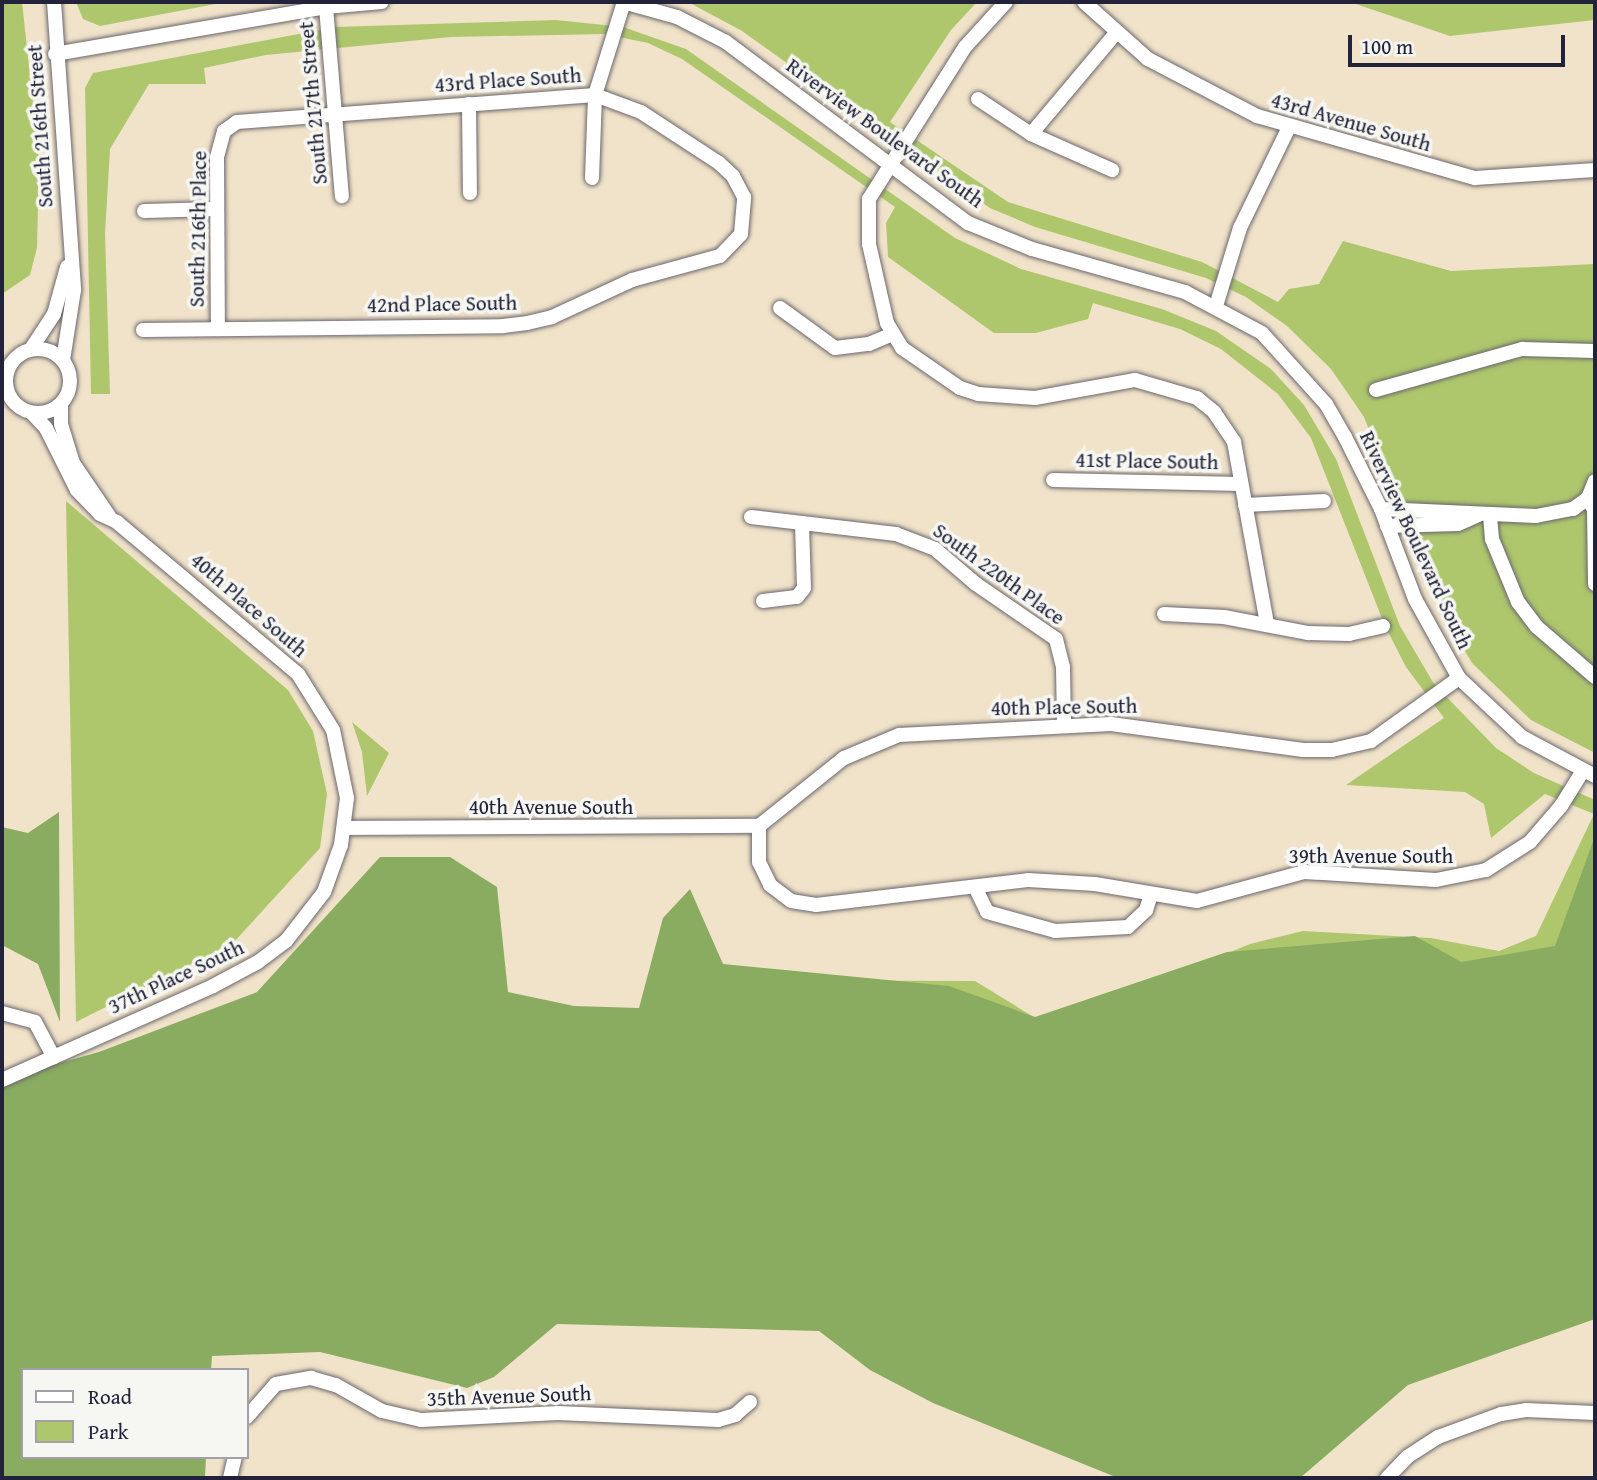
<!DOCTYPE html>
<style>
body{margin:0}
#map{position:relative;width:1597px;height:1480px;overflow:hidden;background:#f1e3c9;font-family:"Gentium Book Plus",serif}
div>[style]{position:absolute}
.green>*{inset:0;background:#aec76d}
.forest>*{inset:0;background:#8aac60}
.roads{filter:drop-shadow(0 0 2px #6a666d) drop-shadow(0 0 2px #6a666d)}
.minor>*{height:14px;margin:-7px;padding:0 7px;transform-origin:7px;border-radius:7px;background:#fff}
.minor>.ring{margin:-7px;padding:0;box-sizing:content-box;background:none;border:14px solid #fff;border-radius:50%}
span{translate:-50% -50%;white-space:nowrap;text-align:center;line-height:1.15;-webkit-text-stroke:7px #f6f6f2;paint-order:stroke}
.street-label{font-size:21px;color:#22223b}
.frame{position:absolute;inset:0;border:4px solid #22223b;pointer-events:none}
.legend{position:absolute;left:21px;top:1368px;width:228px;height:91px;box-sizing:border-box;background:#f6f6f2;border:2px solid #a1a1a9;margin:0;padding:9px 12px;list-style:none;font-size:21px;color:#22223b}
.legend li{display:flex;align-items:center;gap:14px;height:35px}
.legend b{width:35px;border:2px solid #a1a1a9}
.scale{position:absolute;left:1348px;top:35px;width:217px;height:32px;box-sizing:border-box;border:4px solid #22223b;border-top:0;padding-left:9px;font-size:21px;line-height:24px;white-space:nowrap;color:#22223b;-webkit-text-stroke:5px #f6f6f2;paint-order:stroke}
</style>
<div id="map">
<div class="green">
<i style="clip-path:polygon(2px 2px,22px 2px,39px 159px,37px 248px,30px 275px,2px 294px)"></i>
<i style="clip-path:polygon(76px 2px,226px 2px,100px 26px,83px 19px)"></i>
<i style="clip-path:polygon(688px 2px,977px 2px,951px 30px,890px 122px,1008px 202px,1202px 262px,1278px 302px,1289px 289px,1319px 284px,1343px 241px,1451px 271px,1595px 264px,1595px 753px,1531px 720px,1472px 663px,1440px 609px,1364px 417px,1331px 369px,1287px 326px,1246px 297px,1206px 278px,1035px 227px,990px 208px,742px 31px)"></i>
<i style="clip-path:polygon(1350px 2px,1595px 2px,1595px 20px,1450px 36px)"></i>
<i style="clip-path:polygon(556px 20px,623px 27px,686px 49px,955px 238px,1021px 269px,1162px 309px,1216px 331px,1271px 369px,1304px 405px,1336px 459px,1400px 626px,1434px 684px,1496px 748px,1534px 773px,1595px 800px,1595px 1256px,730px 980px,975px 981px,1037px 1019px,1125px 995px,1250px 944px,1303px 931px,1431px 938px,1499px 951px,1536px 936px,1594px 814px,1545px 794px,1491px 838px,1484px 804px,1465px 792px,1346px 785px,1444px 718px,1406px 667px,1385px 626px,1311px 438px,1278px 394px,1221px 349px,1180px 329px,1093px 303px,1088px 319px,1036px 333px,994px 333px,888px 257px,886px 223px,895px 207px,682px 59px,648px 43px,604px 34px,451px 37px,266px 55px,204px 68px,206px 84px,149px 84px,110px 149px,105px 234px,110px 394px,91px 394px,85px 88px,93px 73px,335px 27px)"></i>
<i style="clip-path:polygon(66px 501px,288px 690px,313px 731px,327px 794px,320px 848px,233px 943px,76px 1022px)"></i>
<i style="clip-path:polygon(352px 722px,389px 753px,367px 796px,362px 752px)"></i>
</div>
<div class="forest">
<i style="clip-path:polygon(59px 812px,60px 1022px,38px 964px,2px 945px,2px 827px,28px 833px)"></i>
<i style="clip-path:polygon(1595px 836px,1595px 1319px,1408px 1385px,1300px 1478px,1118px 1478px,933px 1403px,870px 1370px,819px 1331px,557px 1324px,494px 1377px,467px 1388px,320px 1352px,212px 1356px,211px 1370px,23px 1370px,23px 1457px,206px 1457px,205px 1478px,2px 1478px,2px 1079px,99px 1052px,257px 992px,380px 857px,450px 857px,497px 887px,508px 992px,574px 1006px,639px 1008px,663px 918px,690px 889px,723px 964px,949px 986px,1035px 1017px,1227px 952px,1415px 936px,1461px 962px,1555px 946px)"></i>
</div>
<div class="roads">
<div class="minor">
<i style="left:54px;top:2px;width:289px;rotate:86deg"></i>
<i style="left:74px;top:290px;width:71px;rotate:98.9deg"></i>
<i style="left:623px;top:2px;width:56px;rotate:15.5deg"></i>
<i style="left:677px;top:17px;width:55px;rotate:27deg"></i>
<i style="left:726px;top:42px;width:302px;rotate:36.8deg"></i>
<i style="left:968px;top:223px;width:69px;rotate:22.1deg"></i>
<i style="left:1032px;top:249px;width:159px;rotate:15.7deg"></i>
<i style="left:1185px;top:292px;width:87px;rotate:28deg"></i>
<i style="left:1262px;top:333px;width:96px;rotate:48deg"></i>
<i style="left:1326px;top:404px;width:38px;rotate:60deg"></i>
<i style="left:1345px;top:437px;width:80px;rotate:63.4deg"></i>
<i style="left:1381px;top:509px;width:96px;rotate:69.3deg"></i>
<i style="left:1415px;top:599px;width:90px;rotate:60.9deg"></i>
<i style="left:1459px;top:678px;width:86px;rotate:43.1deg"></i>
<i style="left:1522px;top:737px;width:83px;rotate:28.1deg"></i>
<i style="left:1006px;top:2px;width:61px;rotate:132.3deg"></i>
<i style="left:965px;top:47px;width:180px;rotate:122.3deg"></i>
<i style="left:869px;top:199px;width:45px;rotate:90deg"></i>
<i style="left:869px;top:244px;width:81px;rotate:77.2deg"></i>
<i style="left:887px;top:323px;width:29px;rotate:59deg"></i>
<i style="left:902px;top:348px;width:70px;rotate:34.6deg"></i>
<i style="left:960px;top:388px;width:19px;rotate:18deg"></i>
<i style="left:978px;top:394px;width:57px;rotate:4deg"></i>
<i style="left:1035px;top:398px;width:102px;rotate:-10.2deg"></i>
<i style="left:1135px;top:380px;width:65px;rotate:16.2deg"></i>
<i style="left:1197px;top:398px;width:22px;rotate:39deg"></i>
<i style="left:1214px;top:412px;width:36px;rotate:56deg"></i>
<i style="left:1234px;top:442px;width:185px;rotate:79.7deg"></i>
<i style="left:1084px;top:2px;width:86px;rotate:41.7deg"></i>
<i style="left:1148px;top:59px;width:123px;rotate:27.6deg"></i>
<i style="left:1257px;top:116px;width:227px;rotate:15.9deg"></i>
<i style="left:1475px;top:178px;width:120px;rotate:-3.8deg"></i>
<i style="left:326px;top:7px;width:190px;rotate:85.2deg"></i>
<i style="left:55px;top:54px;width:275px;rotate:-9.8deg"></i>
<i style="left:326px;top:7px;width:56px;rotate:-5.1deg"></i>
<i style="left:978px;top:99px;width:64px;rotate:33.4deg"></i>
<i style="left:1031px;top:134px;width:89px;rotate:24deg"></i>
<i style="left:469px;top:104px;width:89px;rotate:89.4deg"></i>
<i style="left:1031px;top:134px;width:133px;rotate:-49.9deg"></i>
<i style="left:592px;top:178px;width:83px;rotate:-87.9deg"></i>
<i style="left:595px;top:95px;width:97px;rotate:-72.7deg"></i>
<i style="left:144px;top:211px;width:72px;rotate:-1.6deg"></i>
<i style="left:1216px;top:306px;width:82px;rotate:-72.9deg"></i>
<i style="left:1240px;top:228px;width:112px;rotate:-64.1deg"></i>
<i style="left:780px;top:308px;width:68px;rotate:36deg"></i>
<i style="left:835px;top:348px;width:34px;rotate:-7deg"></i>
<i style="left:869px;top:344px;width:26px;rotate:-23deg"></i>
<i style="left:143px;top:330px;width:360px;rotate:-0.6deg"></i>
<i style="left:503px;top:326px;width:24px;rotate:-7deg"></i>
<i style="left:527px;top:323px;width:26px;rotate:-13deg"></i>
<i style="left:552px;top:317px;width:88px;rotate:-24.8deg"></i>
<i style="left:632px;top:280px;width:91px;rotate:-15.3deg"></i>
<i style="left:720px;top:256px;width:30px;rotate:-46deg"></i>
<i style="left:741px;top:234px;width:37px;rotate:-85deg"></i>
<i style="left:744px;top:197px;width:24px;rotate:-118deg"></i>
<i style="left:733px;top:176px;width:19px;rotate:-137deg"></i>
<i style="left:719px;top:163px;width:93px;rotate:-146.8deg"></i>
<i style="left:641px;top:112px;width:49px;rotate:-159.7deg"></i>
<i style="left:595px;top:95px;width:359px;rotate:175.7deg"></i>
<i style="left:237px;top:122px;width:16px;rotate:145deg"></i>
<i style="left:224px;top:131px;width:28px;rotate:105deg"></i>
<i style="left:217px;top:158px;width:171px;rotate:89.7deg"></i>
<i class="ring" style="left:6px;top:349px;width:50px;height:50px"></i>
<i style="left:31px;top:349px;width:42px;rotate:-56.7deg"></i>
<i style="left:54px;top:314px;width:49px;rotate:-74.5deg"></i>
<i style="left:1376px;top:390px;width:152px;rotate:-15.7deg"></i>
<i style="left:1522px;top:349px;width:73px;rotate:1.6deg"></i>
<i style="left:61px;top:404px;width:20px;rotate:90deg"></i>
<i style="left:61px;top:424px;width:41px;rotate:72.9deg"></i>
<i style="left:73px;top:463px;width:64px;rotate:55.8deg"></i>
<i style="left:1053px;top:480px;width:188px;rotate:1.2deg"></i>
<i style="left:1588px;top:498px;width:13px;rotate:63deg"></i>
<i style="left:1594px;top:510px;width:74px;rotate:89.2deg"></i>
<i style="left:1588px;top:498px;width:18px;rotate:-68deg"></i>
<i style="left:1245px;top:505px;width:79px;rotate:-2.9deg"></i>
<i style="left:1381px;top:509px;width:155px;rotate:2.6deg"></i>
<i style="left:1536px;top:516px;width:38px;rotate:-11deg"></i>
<i style="left:1573px;top:509px;width:19px;rotate:-36deg"></i>
<i style="left:1490px;top:516px;width:23px;rotate:85deg"></i>
<i style="left:1492px;top:539px;width:68px;rotate:67.6deg"></i>
<i style="left:1518px;top:602px;width:31px;rotate:53deg"></i>
<i style="left:1537px;top:627px;width:77px;rotate:40.8deg"></i>
<i style="left:751px;top:517px;width:146px;rotate:6.7deg"></i>
<i style="left:896px;top:534px;width:42px;rotate:21deg"></i>
<i style="left:935px;top:549px;width:54px;rotate:40.5deg"></i>
<i style="left:976px;top:584px;width:97px;rotate:34.5deg"></i>
<i style="left:1056px;top:639px;width:29px;rotate:76deg"></i>
<i style="left:1063px;top:667px;width:57px;rotate:89deg"></i>
<i style="left:1387px;top:526px;width:71px;rotate:-1.6deg"></i>
<i style="left:1458px;top:524px;width:22px;rotate:-24deg"></i>
<i style="left:763px;top:601px;width:34px;rotate:-7deg"></i>
<i style="left:797px;top:597px;width:11px;rotate:-52deg"></i>
<i style="left:804px;top:588px;width:65px;rotate:-91.8deg"></i>
<i style="left:1164px;top:614px;width:60px;rotate:2.9deg"></i>
<i style="left:1224px;top:617px;width:86px;rotate:10.8deg"></i>
<i style="left:1308px;top:633px;width:41px;rotate:1.4deg"></i>
<i style="left:1349px;top:634px;width:35px;rotate:-13deg"></i>
<i style="left:759px;top:826px;width:36px;rotate:90deg"></i>
<i style="left:759px;top:862px;width:25px;rotate:64deg"></i>
<i style="left:770px;top:885px;width:26px;rotate:37deg"></i>
<i style="left:791px;top:901px;width:25px;rotate:9deg"></i>
<i style="left:816px;top:905px;width:213px;rotate:-6.7deg"></i>
<i style="left:1028px;top:880px;width:67px;rotate:3.4deg"></i>
<i style="left:1095px;top:884px;width:103px;rotate:9.5deg"></i>
<i style="left:1197px;top:901px;width:111px;rotate:-15.2deg"></i>
<i style="left:1304px;top:872px;width:132px;rotate:3.5deg"></i>
<i style="left:1436px;top:880px;width:51px;rotate:-11.3deg"></i>
<i style="left:1486px;top:870px;width:52px;rotate:-32.5deg"></i>
<i style="left:1530px;top:842px;width:48px;rotate:-49.3deg"></i>
<i style="left:1561px;top:806px;width:40px;rotate:-58deg"></i>
<i style="left:759px;top:826px;width:109px;rotate:-38.7deg"></i>
<i style="left:844px;top:758px;width:60px;rotate:-22.7deg"></i>
<i style="left:899px;top:735px;width:212px;rotate:-3deg"></i>
<i style="left:1111px;top:724px;width:194px;rotate:7.7deg"></i>
<i style="left:1303px;top:750px;width:29px"></i>
<i style="left:1332px;top:750px;width:40px;rotate:-13deg"></i>
<i style="left:1371px;top:741px;width:108px;rotate:-35.6deg"></i>
<i style="left:344px;top:828px;width:415px;rotate:-0.3deg"></i>
<i style="left:976px;top:889px;width:25px;rotate:64deg"></i>
<i style="left:987px;top:912px;width:71px;rotate:15.6deg"></i>
<i style="left:1055px;top:931px;width:73px;rotate:-3.1deg"></i>
<i style="left:1128px;top:927px;width:25px;rotate:-43deg"></i>
<i style="left:1146px;top:910px;width:16px;rotate:-72deg"></i>
<i style="left:2px;top:1013px;width:34px;rotate:15deg"></i>
<i style="left:35px;top:1022px;width:40px;rotate:62deg"></i>
<i style="left:2px;top:1080px;width:231px;rotate:-24deg"></i>
<i style="left:213px;top:986px;width:51px;rotate:-28.1deg"></i>
<i style="left:258px;top:962px;width:35px;rotate:-37deg"></i>
<i style="left:286px;top:941px;width:62px;rotate:-52.2deg"></i>
<i style="left:324px;top:892px;width:50px;rotate:-70.1deg"></i>
<i style="left:341px;top:845px;width:47px;rotate:-82.7deg"></i>
<i style="left:347px;top:798px;width:69px;rotate:-101.6deg"></i>
<i style="left:333px;top:730px;width:66px;rotate:-122deg"></i>
<i style="left:298px;top:674px;width:236px;rotate:-140deg"></i>
<i style="left:117px;top:522px;width:19px;rotate:-155deg"></i>
<i style="left:100px;top:514px;width:33px;rotate:-134deg"></i>
<i style="left:77px;top:490px;width:69px;rotate:-116.6deg"></i>
<i style="left:46px;top:428px;width:21px;rotate:-133deg"></i>
<i style="left:247px;top:1417px;width:44px;rotate:-48.7deg"></i>
<i style="left:276px;top:1384px;width:36px;rotate:-10deg"></i>
<i style="left:311px;top:1378px;width:26px;rotate:16deg"></i>
<i style="left:336px;top:1385px;width:53px;rotate:29.5deg"></i>
<i style="left:382px;top:1411px;width:40px;rotate:13deg"></i>
<i style="left:421px;top:1420px;width:137px;rotate:-2.9deg"></i>
<i style="left:558px;top:1413px;width:160px;rotate:2.5deg"></i>
<i style="left:718px;top:1420px;width:18px;rotate:-16deg"></i>
<i style="left:735px;top:1415px;width:20px;rotate:-41deg"></i>
<i style="left:230px;top:1478px;width:22px;rotate:-77deg"></i>
<i style="left:1387px;top:1478px;width:29px;rotate:-46deg"></i>
<i style="left:1407px;top:1457px;width:37px;rotate:-33deg"></i>
<i style="left:1438px;top:1437px;width:67px;rotate:-20.1deg"></i>
<i style="left:1501px;top:1414px;width:25px;rotate:-9deg"></i>
<i style="left:1526px;top:1410px;width:69px;rotate:2.5deg"></i>
</div>
</div>
<div class="street-label">
<span style="left:508px;top:80px;rotate:-4deg">43rd Place South</span>
<span style="left:313px;top:103px;rotate:-95deg">South 217th Street</span>
<span style="left:1351px;top:122px;rotate:16deg">43rd Avenue South</span>
<span style="left:40px;top:126px;rotate:-94deg">South 216th Street</span>
<span style="left:885px;top:133px;rotate:36deg">Riverview Boulevard South</span>
<span style="left:198px;top:229px;rotate:-89deg">South 216th Place</span>
<span style="left:442px;top:304px;rotate:-1deg">42nd Place South</span>
<span style="left:1147px;top:461px;rotate:1deg">41st Place South</span>
<span style="left:1416px;top:540px;rotate:65deg">Riverview Boulevard South</span>
<span style="left:999px;top:574px;rotate:36deg">South 220th Place</span>
<span style="left:249px;top:605px;rotate:41deg">40th Place South</span>
<span style="left:1064px;top:707px;rotate:-1deg">40th Place South</span>
<span style="left:551px;top:807px">40th Avenue South</span>
<span style="left:1371px;top:856px">39th Avenue South</span>
<span style="left:176px;top:977px;rotate:-25deg">37th Place South</span>
<span style="left:509px;top:1396px;rotate:-2deg">35th Avenue South</span>
</div>
<div class="frame"></div>
<ul class="legend">
<li><b style="height:9px;background:#fff"></b>Road</li>
<li><b style="height:19px;background:#aec76d"></b>Park</li>
</ul>
<div class="scale">100 m</div>
</div>
